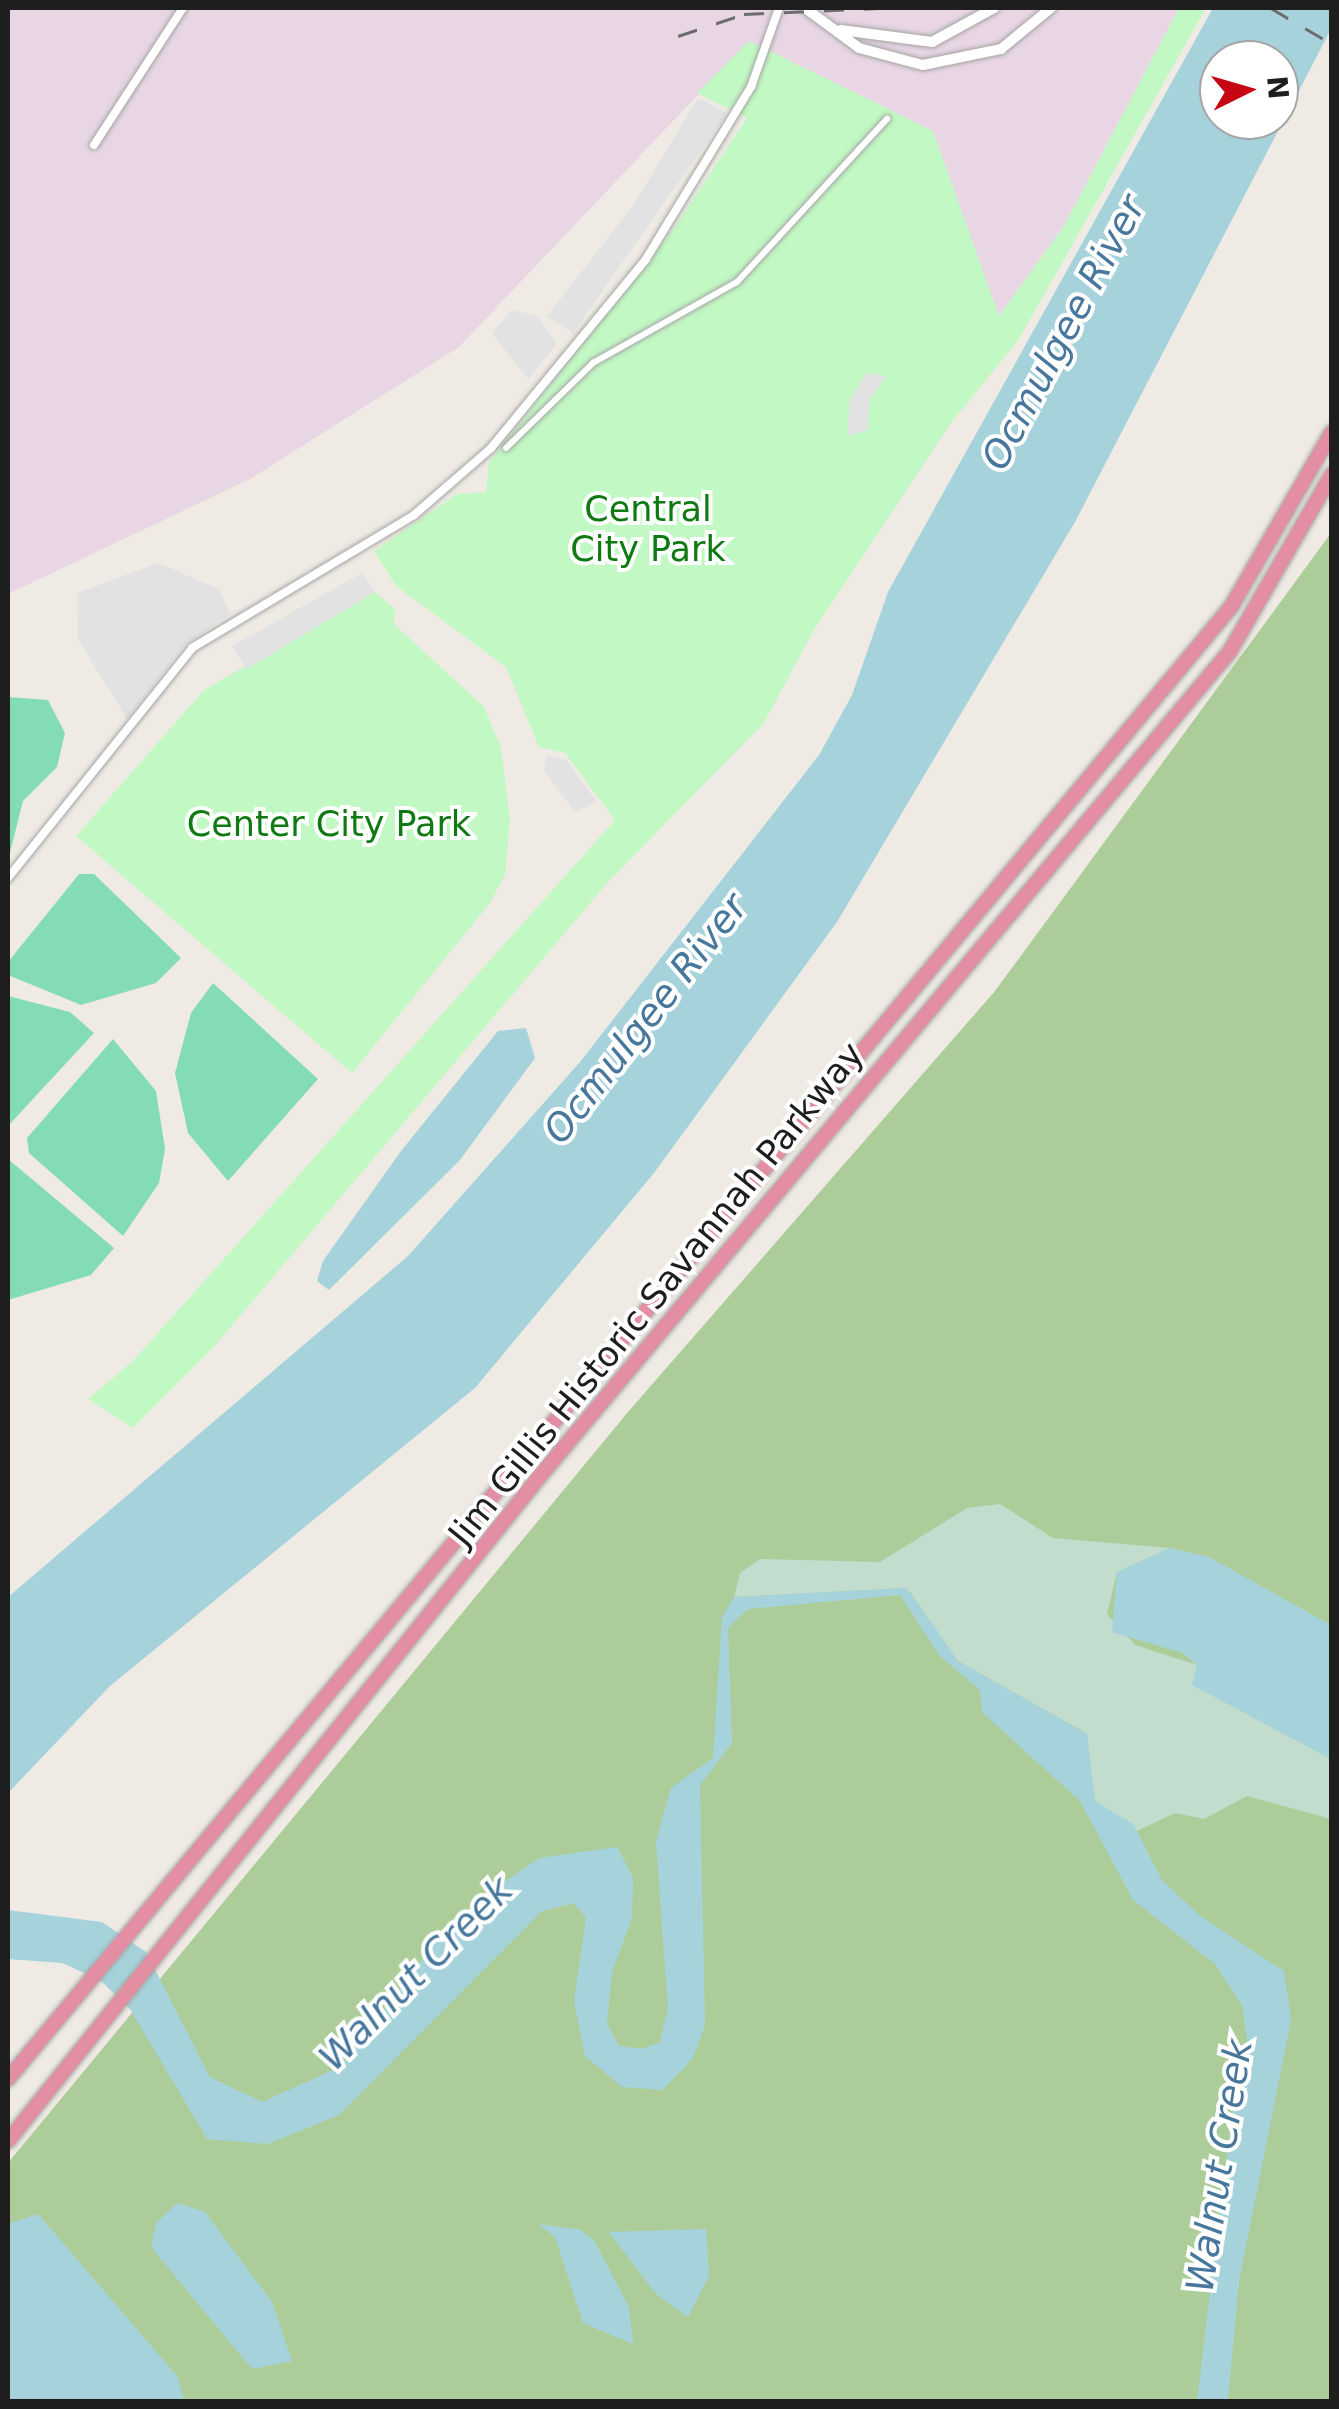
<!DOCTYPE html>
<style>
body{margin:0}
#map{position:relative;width:1339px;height:2409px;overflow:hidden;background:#efebe4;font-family:"DejaVu Sans",sans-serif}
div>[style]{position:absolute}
.industrial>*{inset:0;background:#e8d6e5}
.forest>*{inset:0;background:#accd9a}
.wetland>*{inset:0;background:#c2dcce}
.park>*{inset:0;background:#c2f8c3}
.pitch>*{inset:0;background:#84dcb5}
.parking>*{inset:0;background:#e2e2e2}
.water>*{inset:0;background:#a6d3db}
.roads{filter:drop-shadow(0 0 2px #a5a5a5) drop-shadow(0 0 2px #a5a5a5)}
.pedestrian>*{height:6px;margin:-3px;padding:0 3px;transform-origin:3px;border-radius:3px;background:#fff}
.minor>*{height:8px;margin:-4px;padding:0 4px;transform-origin:4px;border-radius:4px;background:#fff}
.tertiary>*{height:10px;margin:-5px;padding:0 5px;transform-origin:5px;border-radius:5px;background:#fff}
.motorway>*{height:14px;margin:-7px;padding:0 7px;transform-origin:7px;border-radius:7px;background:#e48ea3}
.rail>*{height:2.5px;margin-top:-1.25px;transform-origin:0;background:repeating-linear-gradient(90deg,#6c6c6c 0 20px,transparent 0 40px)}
span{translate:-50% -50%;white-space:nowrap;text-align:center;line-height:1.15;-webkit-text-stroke:8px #fff;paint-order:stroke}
.park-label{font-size:35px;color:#0e7a11}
.street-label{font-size:35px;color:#1e1e1e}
.water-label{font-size:38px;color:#47779c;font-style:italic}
.frame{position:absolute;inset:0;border:10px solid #1e1e1e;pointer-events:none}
.north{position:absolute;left:1199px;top:40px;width:100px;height:100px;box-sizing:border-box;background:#fff;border:2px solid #a5a5a5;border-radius:50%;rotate:85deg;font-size:28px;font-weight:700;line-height:40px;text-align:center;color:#1e1e1e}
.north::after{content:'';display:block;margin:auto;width:35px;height:45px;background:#c60612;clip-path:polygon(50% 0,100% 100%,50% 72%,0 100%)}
</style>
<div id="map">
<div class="industrial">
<i style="clip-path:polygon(8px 8px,1179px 8px,1064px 226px,998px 317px,933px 131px,749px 41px,459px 347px,250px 479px,8px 594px)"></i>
</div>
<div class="forest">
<i style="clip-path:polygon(1331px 533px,1331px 2401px,8px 2402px,8px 2163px,628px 1412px,995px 991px)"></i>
</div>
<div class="wetland">
<i style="clip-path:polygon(1000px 1504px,1053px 1538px,1170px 1548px,1117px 1572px,1107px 1614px,1135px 1645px,1197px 1665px,1193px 1685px,1331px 1759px,1331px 1819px,1247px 1796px,1204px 1819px,1175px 1813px,1135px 1832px,1095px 1801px,1086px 1733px,958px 1661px,907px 1588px,734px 1597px,740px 1573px,760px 1559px,880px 1562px,967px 1508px)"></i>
</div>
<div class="park">
<i style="clip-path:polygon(1179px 8px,1206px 8px,1019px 339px,951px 423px,815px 628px,764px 723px,608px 882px,212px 1349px,133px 1428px,88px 1399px,133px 1361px,615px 820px,565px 753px,539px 747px,506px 667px,396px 586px,374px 551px,457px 494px,486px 492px,489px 462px,677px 224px,747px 118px,697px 93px,749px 41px,933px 131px,999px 316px,1064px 226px)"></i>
<i style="clip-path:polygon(375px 592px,395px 609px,394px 624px,484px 707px,501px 748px,510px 819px,505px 875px,490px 903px,352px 1073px,76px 836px,204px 690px)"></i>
</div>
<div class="pitch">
<i style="clip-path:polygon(8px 697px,48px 700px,65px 733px,57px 767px,23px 801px,8px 861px)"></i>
<i style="clip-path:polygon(79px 874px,94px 874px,181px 958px,156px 983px,81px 1005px,8px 975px,8px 962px)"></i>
<i style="clip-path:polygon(213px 983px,318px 1079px,228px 1181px,188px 1133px,175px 1073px,191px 1013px)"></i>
<i style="clip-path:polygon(8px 996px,70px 1012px,94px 1033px,8px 1126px)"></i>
<i style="clip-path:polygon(113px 1039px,156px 1091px,165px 1149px,159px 1183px,123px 1236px,29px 1153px,27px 1138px)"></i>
<i style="clip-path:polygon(8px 1159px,114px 1248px,91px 1275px,8px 1300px)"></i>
</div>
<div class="parking">
<i style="clip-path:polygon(698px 98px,727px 113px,573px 333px,547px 316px,632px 207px)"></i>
<i style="clip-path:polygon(512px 310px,538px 316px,557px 344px,528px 379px,492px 333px)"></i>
<i style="clip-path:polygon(866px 373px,886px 376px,869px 401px,868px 430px,847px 436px,850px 400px)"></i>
<i style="clip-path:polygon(158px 563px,219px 589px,230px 614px,186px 644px,127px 719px,78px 639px,77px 593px)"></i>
<i style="clip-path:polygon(362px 573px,375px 592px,247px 669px,232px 646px)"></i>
<i style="clip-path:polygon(546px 755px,566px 760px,596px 801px,575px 813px,544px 770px)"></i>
</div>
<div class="water">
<i style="clip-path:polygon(evenodd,1213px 8px,1331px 8px,1331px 29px,1075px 522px,837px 922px,654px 1173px,475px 1388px,110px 1686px,8px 1793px,8px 1597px,408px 1256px,580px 1062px,819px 755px,852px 695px,888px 592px,1213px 8px,1279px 60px,1279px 120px,1219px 120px,1219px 60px,1279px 60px)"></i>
<i style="clip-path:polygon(526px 1028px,535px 1058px,460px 1160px,329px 1290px,317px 1281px,323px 1261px,401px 1151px,498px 1031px)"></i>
<i style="clip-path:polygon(1170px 1548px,1209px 1557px,1331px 1625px,1331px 1759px,1192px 1685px,1197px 1665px,1183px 1653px,1112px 1632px,1117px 1572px)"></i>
<i style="clip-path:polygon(907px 1588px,958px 1661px,1087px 1734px,1095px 1801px,1133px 1824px,1162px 1880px,1200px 1916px,1284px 1971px,1291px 2020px,1239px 2281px,1228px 2401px,1197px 2401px,1234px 2099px,1249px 2053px,1242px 2005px,1215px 1964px,1133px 1900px,1080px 1801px,982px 1712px,980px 1690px,940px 1656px,900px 1595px,748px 1609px,728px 1628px,732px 1743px,700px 1785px,705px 2025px,693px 2058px,663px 2090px,622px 2087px,585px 2056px,574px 2001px,586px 1918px,574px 1903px,542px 1911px,339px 2115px,268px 2144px,207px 2139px,130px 2009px,100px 1980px,62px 1963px,8px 1959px,8px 1910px,102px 1922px,146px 1952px,210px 2077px,262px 2102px,342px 2066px,433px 1945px,482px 1898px,539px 1858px,617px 1847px,633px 1877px,632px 1918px,612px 1972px,607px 2024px,619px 2046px,642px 2049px,660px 2042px,668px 2009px,656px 1842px,671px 1788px,713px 1758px,722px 1618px,734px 1597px)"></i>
<i style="clip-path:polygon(177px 2203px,205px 2212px,272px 2302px,292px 2361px,252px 2369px,151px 2247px,156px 2223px)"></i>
<i style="clip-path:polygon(38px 2214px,177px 2376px,184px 2401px,8px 2401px,8px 2224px)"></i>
<i style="clip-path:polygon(538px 2224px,581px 2230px,595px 2242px,629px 2307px,633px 2344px,583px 2323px,555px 2237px)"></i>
<i style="clip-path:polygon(706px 2229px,709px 2276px,688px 2317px,655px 2293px,609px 2232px)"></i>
</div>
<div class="roads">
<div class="pedestrian">
<i style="left:506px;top:448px;width:122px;rotate:-44.3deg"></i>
<i style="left:593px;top:363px;width:165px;rotate:-29.4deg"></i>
<i style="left:737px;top:282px;width:222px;rotate:-47.4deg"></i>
</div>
<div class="minor">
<i style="left:94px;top:145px;width:163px;rotate:-57deg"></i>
<i style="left:8px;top:878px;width:295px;rotate:-51.3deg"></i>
<i style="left:192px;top:648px;width:259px;rotate:-30.9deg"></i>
<i style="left:414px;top:515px;width:102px;rotate:-41deg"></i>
<i style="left:491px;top:448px;width:244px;rotate:-50.6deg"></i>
<i style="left:646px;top:259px;width:202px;rotate:-58.6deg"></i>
<i style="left:751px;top:87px;width:84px;rotate:-70.5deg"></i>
</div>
<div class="tertiary">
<i style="left:805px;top:8px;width:67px;rotate:36.5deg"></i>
<i style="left:859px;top:48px;width:66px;rotate:14.9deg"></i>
<i style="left:923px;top:65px;width:80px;rotate:-11.6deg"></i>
<i style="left:1001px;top:49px;width:65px;rotate:-39.4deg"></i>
<i style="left:841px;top:30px;width:92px;rotate:7.5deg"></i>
<i style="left:932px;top:42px;width:71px;rotate:-28.7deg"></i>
</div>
<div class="motorway">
<i style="left:8px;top:2079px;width:1914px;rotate:-50.28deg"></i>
<i style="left:1231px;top:607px;width:202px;rotate:-60deg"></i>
<i style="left:8px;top:2141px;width:852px;rotate:-51.34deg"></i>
<i style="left:540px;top:1476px;width:1076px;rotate:-50.09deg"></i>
<i style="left:1230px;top:651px;width:204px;rotate:-60deg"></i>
</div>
</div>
<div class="rail">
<i style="left:1271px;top:8px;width:71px;rotate:30.5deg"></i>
<i style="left:678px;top:36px;width:70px;rotate:-18.4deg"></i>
<i style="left:744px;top:14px;width:135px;rotate:-2.5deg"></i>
</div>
<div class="park-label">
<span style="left:648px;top:529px">Central<br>City Park</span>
<span style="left:329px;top:824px">Center City Park</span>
</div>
<div class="street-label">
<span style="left:656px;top:1294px;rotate:-51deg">Jim Gillis Historic Savannah Parkway</span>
</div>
<div class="water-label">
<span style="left:1064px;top:333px;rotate:-62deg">Ocmulgee River</span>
<span style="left:646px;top:1019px;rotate:-52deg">Ocmulgee River</span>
<span style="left:416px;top:1974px;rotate:-45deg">Walnut Creek</span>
<span style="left:1220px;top:2166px;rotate:-81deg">Walnut Creek</span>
</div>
<div class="frame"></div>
<div class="north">N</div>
</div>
